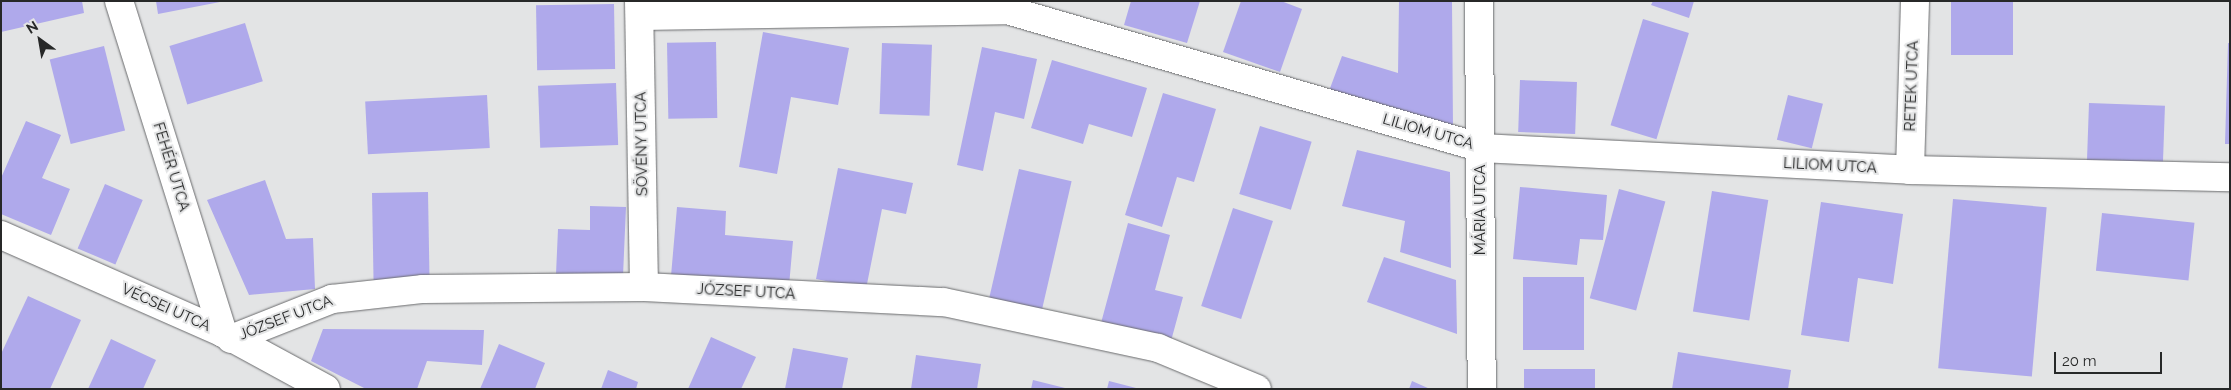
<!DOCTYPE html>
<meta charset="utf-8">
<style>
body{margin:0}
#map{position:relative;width:2231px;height:390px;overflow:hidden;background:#e3e4e5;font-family:Raleway,sans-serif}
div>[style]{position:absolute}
.building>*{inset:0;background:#afa9eb;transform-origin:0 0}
.roads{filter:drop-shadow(0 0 1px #6a6b6d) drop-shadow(0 0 1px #6a6b6d)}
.minor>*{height:28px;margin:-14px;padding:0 14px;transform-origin:14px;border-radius:14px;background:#fff}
span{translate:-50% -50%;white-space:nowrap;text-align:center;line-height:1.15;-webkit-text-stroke:4px #e3e4e5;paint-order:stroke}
.street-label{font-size:15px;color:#272828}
.frame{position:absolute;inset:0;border:2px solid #272828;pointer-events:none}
.north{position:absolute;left:15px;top:15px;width:50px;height:50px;-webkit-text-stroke:4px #e3e4e5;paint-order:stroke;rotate:328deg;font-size:14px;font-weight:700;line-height:20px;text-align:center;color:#272828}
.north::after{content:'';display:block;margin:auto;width:18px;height:22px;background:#272828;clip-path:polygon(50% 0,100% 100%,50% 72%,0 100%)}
.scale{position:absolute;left:2054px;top:352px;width:108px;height:22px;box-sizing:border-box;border:2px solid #272828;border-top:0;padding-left:6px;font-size:15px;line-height:18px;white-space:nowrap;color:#272828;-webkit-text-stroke:4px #e3e4e5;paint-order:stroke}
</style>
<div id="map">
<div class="building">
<i style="clip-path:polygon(1px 1px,82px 1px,84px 13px,1px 32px)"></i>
<i style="clip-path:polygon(156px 1px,219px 1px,220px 2px,158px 14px)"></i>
<i style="clip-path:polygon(1131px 1px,1200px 1px,1187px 43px,1124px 25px)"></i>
<i style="clip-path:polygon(1241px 1px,1281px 1px,1302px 9px,1280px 72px,1223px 52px)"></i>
<i style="clip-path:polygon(1399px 1px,1452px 1px,1453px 128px,1329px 91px,1342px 56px,1398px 73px)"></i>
<i style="clip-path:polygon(1653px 1px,1694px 1px,1689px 18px,1651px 5px)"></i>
<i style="left:1951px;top:1px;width:62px;height:54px"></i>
<i style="left:614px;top:4px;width:65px;height:78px;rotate:89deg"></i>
<i style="left:1643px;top:19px;width:48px;height:111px;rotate:17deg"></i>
<i style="left:245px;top:23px;width:61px;height:79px;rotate:73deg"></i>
<i style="clip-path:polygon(763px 32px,849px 48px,838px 105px,791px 97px,777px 174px,739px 167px)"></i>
<i style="left:716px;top:42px;width:76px;height:49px;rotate:89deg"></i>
<i style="left:882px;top:43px;width:50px;height:71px;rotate:2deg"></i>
<i style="clip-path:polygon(2228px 43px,2230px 43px,2230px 144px,2225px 144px)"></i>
<i style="left:104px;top:46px;width:87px;height:56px;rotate:76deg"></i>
<i style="clip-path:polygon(982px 47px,1037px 59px,1024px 119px,995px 112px,983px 171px,957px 165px)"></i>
<i style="clip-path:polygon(1052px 60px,1147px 88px,1132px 137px,1089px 124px,1083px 144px,1031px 128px)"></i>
<i style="left:1520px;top:80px;width:57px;height:52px;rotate:2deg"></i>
<i style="left:616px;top:83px;width:62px;height:78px;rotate:88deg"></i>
<i style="clip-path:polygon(1163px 93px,1216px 109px,1194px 182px,1177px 177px,1162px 227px,1125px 215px)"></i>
<i style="left:487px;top:95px;width:53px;height:122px;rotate:87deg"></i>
<i style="left:1788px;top:95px;width:36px;height:46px;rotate:14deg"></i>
<i style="left:2089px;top:103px;width:76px;height:61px;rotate:2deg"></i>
<i style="clip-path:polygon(26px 121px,61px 135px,42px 178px,70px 189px,51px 235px,1px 214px,1px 178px)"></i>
<i style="left:1260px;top:126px;width:54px;height:71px;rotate:17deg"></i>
<i style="clip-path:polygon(1357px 150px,1450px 172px,1451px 268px,1400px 252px,1405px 221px,1342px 206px)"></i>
<i style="clip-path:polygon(838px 168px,913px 183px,906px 214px,882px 209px,866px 289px,816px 279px)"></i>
<i style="left:1019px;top:169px;width:54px;height:135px;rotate:13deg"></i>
<i style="clip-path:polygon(265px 180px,286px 239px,313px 238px,315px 289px,249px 295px,207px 200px)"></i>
<i style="left:105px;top:184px;width:41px;height:70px;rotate:23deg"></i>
<i style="clip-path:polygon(1520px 187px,1607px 195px,1603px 240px,1580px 239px,1577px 265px,1513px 259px)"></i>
<i style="left:1619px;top:189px;width:48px;height:113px;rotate:15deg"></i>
<i style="left:1712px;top:191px;width:57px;height:122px;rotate:9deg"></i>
<i style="left:428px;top:192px;width:90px;height:56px;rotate:89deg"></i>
<i style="left:1953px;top:199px;width:94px;height:170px;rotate:5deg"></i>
<i style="clip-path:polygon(1821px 202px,1903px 214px,1893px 284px,1858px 278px,1849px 342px,1801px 335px)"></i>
<i style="clip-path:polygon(590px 206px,626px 207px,623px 276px,556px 274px,558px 229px,590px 230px)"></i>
<i style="clip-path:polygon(677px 207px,726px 211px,725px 235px,793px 241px,789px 286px,671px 276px)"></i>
<i style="left:1233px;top:208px;width:42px;height:103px;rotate:18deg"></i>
<i style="left:2102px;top:213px;width:93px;height:58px;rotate:6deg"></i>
<i style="clip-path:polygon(1128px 223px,1170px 235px,1155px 290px,1183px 297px,1171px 341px,1101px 323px)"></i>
<i style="clip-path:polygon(1384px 257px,1456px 280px,1457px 334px,1367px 302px)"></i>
<i style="left:1523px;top:277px;width:61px;height:73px"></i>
<i style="clip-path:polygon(28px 296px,81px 320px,50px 389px,1px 389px,1px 354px)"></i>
<i style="clip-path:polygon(323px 329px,484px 330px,482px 365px,427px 361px,417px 389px,366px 389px,311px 361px)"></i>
<i style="clip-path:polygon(711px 337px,756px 357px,741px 389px,688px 389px)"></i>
<i style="clip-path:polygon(111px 339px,156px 360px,143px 389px,88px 389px)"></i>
<i style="clip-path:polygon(499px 344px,545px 363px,535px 389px,480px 389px)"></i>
<i style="clip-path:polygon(793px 348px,848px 358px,842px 389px,785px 389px)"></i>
<i style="clip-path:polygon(1678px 352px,1791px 370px,1788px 389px,1672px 389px)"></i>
<i style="clip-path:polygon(916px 355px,981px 364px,977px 389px,911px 389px)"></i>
<i style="left:1595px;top:369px;width:20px;height:71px;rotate:90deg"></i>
<i style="clip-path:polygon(608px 370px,638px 382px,636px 389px,601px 389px)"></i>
<i style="clip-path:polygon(1033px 380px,1065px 388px,1065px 389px,1031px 389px)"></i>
<i style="clip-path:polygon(1109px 381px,1136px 388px,1136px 389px,1107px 389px)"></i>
<i style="clip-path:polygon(1412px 381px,1430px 389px,1409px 389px)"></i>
</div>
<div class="roads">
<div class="minor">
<i style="left:119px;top:1px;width:348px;rotate:72.6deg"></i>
<i style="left:639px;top:1px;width:286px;rotate:89deg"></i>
<i style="left:1479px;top:1px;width:388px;rotate:89.6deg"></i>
<i style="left:640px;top:16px;width:367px;rotate:-0.9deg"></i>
<i style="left:1007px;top:10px;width:494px;rotate:16.2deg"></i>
<i style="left:1481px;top:148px;width:430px;rotate:2.9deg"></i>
<i style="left:1910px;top:170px;width:320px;rotate:1.3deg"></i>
<i style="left:1910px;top:170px;width:169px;rotate:-88.3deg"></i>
<i style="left:1px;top:235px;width:243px;rotate:23.8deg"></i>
<i style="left:223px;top:333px;width:117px;rotate:28.5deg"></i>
<i style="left:231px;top:339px;width:109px;rotate:-21.6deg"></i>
<i style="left:332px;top:299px;width:92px;rotate:-6.3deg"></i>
<i style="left:423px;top:289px;width:221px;rotate:-0.5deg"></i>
<i style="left:644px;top:287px;width:300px;rotate:2.9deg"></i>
<i style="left:944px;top:302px;width:219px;rotate:12.1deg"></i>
<i style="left:1158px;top:348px;width:107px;rotate:22.5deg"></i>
</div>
</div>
<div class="street-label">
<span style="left:1912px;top:86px;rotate:-88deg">RETEK UTCA</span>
<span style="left:1428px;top:132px;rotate:16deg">LILIOM UTCA</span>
<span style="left:642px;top:144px;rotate:-91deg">SÖVÉNY UTCA</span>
<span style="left:1830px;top:166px;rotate:3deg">LILIOM UTCA</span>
<span style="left:171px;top:167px;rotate:73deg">FEHÉR UTCA</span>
<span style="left:1481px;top:210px;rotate:-90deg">MÁRIA UTCA</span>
<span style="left:746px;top:292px;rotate:3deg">JÓZSEF UTCA</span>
<span style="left:166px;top:308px;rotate:24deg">VÉCSEI UTCA</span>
<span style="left:286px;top:318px;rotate:-21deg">JÓZSEF UTCA</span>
</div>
<div class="frame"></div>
<div class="north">N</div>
<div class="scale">20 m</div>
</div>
